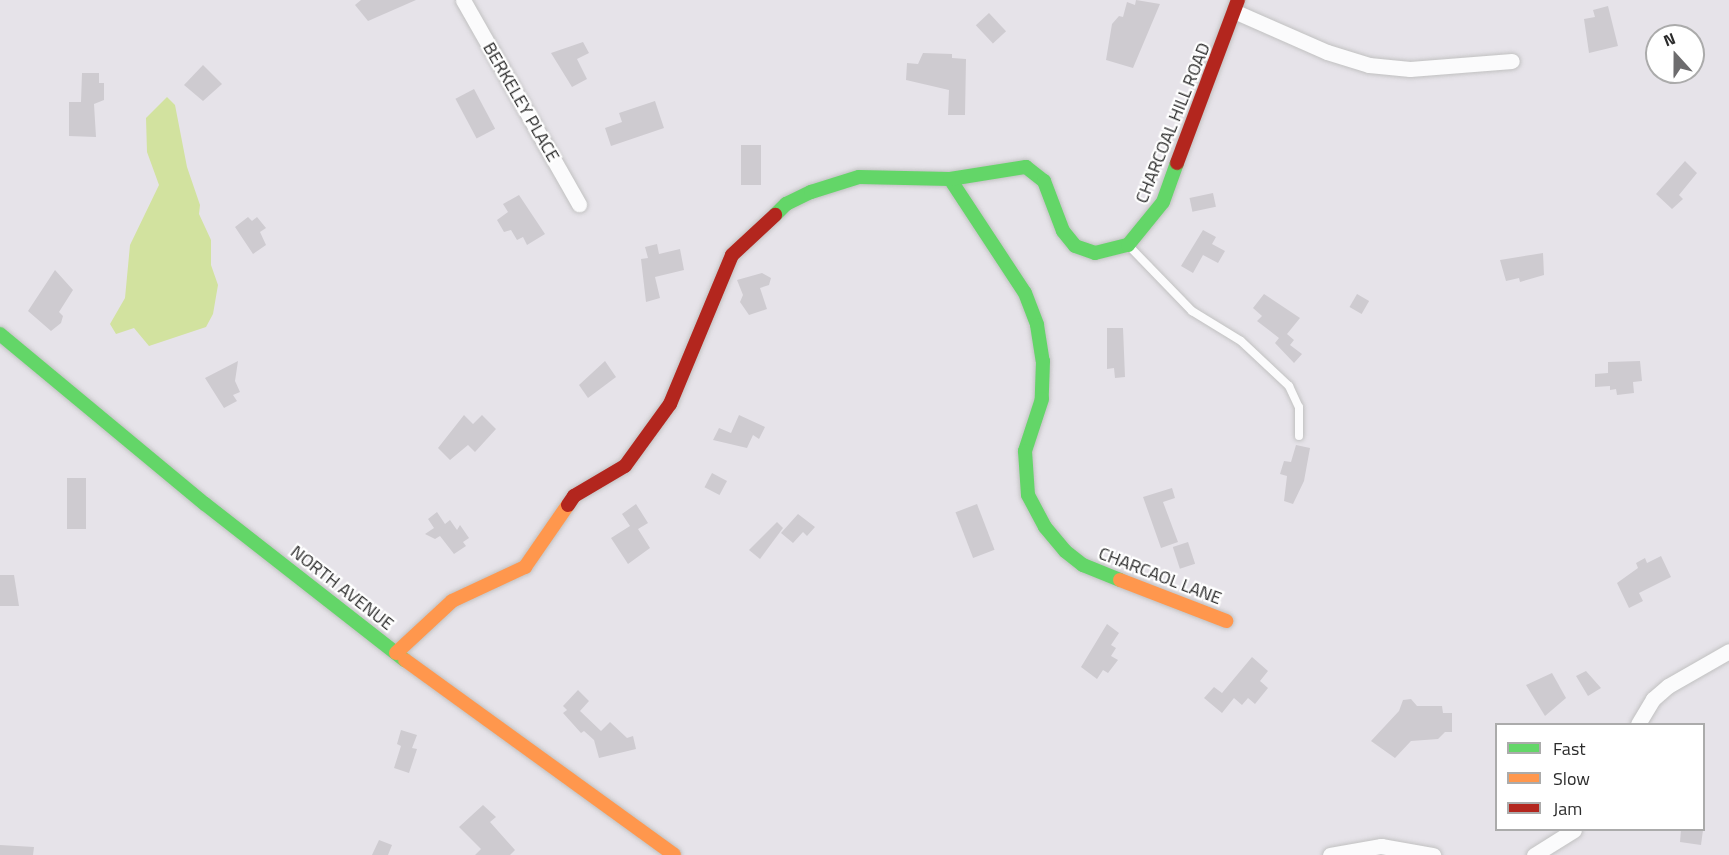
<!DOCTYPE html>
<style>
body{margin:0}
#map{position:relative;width:1729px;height:855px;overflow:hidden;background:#e6e3e9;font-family:"Titillium Web",sans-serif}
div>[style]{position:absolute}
.water>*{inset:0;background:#d2e29f}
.building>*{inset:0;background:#cecbd0;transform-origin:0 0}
.roads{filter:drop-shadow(0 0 2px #c1c1c1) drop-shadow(0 0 2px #c1c1c1)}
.lane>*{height:8px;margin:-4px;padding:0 4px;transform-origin:4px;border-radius:4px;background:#fbfbfc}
.street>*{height:15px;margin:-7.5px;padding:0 7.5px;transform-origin:7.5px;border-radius:7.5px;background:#fbfbfc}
.fast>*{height:14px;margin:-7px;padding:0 7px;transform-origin:7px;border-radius:7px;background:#63d668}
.slow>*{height:14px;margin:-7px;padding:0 7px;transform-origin:7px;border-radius:7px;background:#ff974d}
.jam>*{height:14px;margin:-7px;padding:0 7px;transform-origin:7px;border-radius:7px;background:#b3261e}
span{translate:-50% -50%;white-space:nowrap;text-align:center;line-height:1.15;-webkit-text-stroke:4.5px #fff;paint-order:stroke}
.street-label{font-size:18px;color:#2c2c2c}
.legend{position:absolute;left:1495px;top:723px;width:210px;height:108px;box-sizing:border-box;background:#fff;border:2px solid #ababab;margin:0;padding:8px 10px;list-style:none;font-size:18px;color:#2c2c2c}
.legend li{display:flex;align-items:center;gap:12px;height:30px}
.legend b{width:30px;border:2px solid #ababab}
.north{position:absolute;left:1645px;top:24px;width:60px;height:60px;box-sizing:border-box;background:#fff;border:2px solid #ababab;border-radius:50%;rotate:339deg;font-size:16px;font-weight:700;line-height:24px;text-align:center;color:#2c2c2c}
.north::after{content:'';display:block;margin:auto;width:21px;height:27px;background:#6d6c6e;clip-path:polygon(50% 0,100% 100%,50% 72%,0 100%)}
</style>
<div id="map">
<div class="water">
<i style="clip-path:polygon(167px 97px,175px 105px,187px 167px,200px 205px,199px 214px,211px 240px,211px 265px,218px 285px,213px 314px,206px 327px,149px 346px,134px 328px,116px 334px,110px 324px,125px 298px,130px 245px,159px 185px,147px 152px,146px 118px)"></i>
</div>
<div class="building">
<i style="clip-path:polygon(361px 0,416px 0,368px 21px,355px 5px)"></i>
<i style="clip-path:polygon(1136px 0,1160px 4px,1133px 68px,1106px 60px,1112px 24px,1119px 16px,1123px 17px,1127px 2px,1135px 5px)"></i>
<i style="clip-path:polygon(1608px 6px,1618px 46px,1589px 53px,1584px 19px,1595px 17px,1593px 10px)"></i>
<i style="left:989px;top:13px;width:25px;height:18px;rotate:47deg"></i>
<i style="clip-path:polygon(583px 42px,589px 53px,577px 59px,587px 79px,572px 87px,551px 53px)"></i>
<i style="clip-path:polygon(923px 53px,952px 54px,952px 58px,966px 59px,965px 115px,948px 115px,949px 90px,906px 80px,907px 63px,918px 64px)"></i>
<i style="clip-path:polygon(203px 65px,222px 84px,203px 101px,184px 85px)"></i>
<i style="clip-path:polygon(82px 73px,99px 73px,99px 83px,104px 83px,104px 100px,94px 104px,96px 137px,69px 136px,69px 102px,81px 102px)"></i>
<i style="left:474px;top:89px;width:45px;height:21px;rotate:62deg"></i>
<i style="clip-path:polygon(655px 101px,664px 128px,611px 146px,605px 128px,622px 122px,619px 113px)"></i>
<i style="left:741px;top:145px;width:20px;height:40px"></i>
<i style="clip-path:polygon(1685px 161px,1697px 173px,1679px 195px,1683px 199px,1672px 209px,1656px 194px)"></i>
<i style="left:1213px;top:193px;width:14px;height:24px;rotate:78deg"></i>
<i style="clip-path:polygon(519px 195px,545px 234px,527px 245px,523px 237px,517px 240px,511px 230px,504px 232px,497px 220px,508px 212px,503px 204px)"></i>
<i style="clip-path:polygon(248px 217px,252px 221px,257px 217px,266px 228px,260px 232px,266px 245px,253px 254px,235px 227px)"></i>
<i style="clip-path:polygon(1203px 230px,1216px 237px,1212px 244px,1225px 251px,1218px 263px,1203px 255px,1193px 273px,1181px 266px)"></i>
<i style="clip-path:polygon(657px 244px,659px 254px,680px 249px,684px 270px,655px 277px,660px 298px,646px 302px,641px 259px,648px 258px,645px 247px)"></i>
<i style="clip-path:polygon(1543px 253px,1544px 275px,1520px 282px,1519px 278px,1506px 281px,1500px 260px)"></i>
<i style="clip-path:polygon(55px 270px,73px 290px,59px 312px,63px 316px,61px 323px,51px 331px,28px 311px)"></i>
<i style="clip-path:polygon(762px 273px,771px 278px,769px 285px,760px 288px,767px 309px,749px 315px,740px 302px,743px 295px,737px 280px)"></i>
<i style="clip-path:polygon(1264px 294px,1300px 318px,1287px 334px,1294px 340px,1290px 345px,1302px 354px,1294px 363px,1275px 343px,1279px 338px,1257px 321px,1262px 316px,1253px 308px)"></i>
<i style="left:1357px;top:294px;width:14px;height:15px;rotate:30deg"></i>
<i style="clip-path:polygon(1107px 328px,1123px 328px,1125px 377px,1115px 378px,1114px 368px,1107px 369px)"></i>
<i style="clip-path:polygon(238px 361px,235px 381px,240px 392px,233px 395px,237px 401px,224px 408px,205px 378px)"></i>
<i style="clip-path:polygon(605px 361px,616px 377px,588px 398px,579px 385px)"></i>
<i style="clip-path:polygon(1640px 361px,1642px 381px,1633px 382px,1634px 393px,1617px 395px,1616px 389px,1610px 390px,1610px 386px,1595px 387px,1595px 374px,1608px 373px,1608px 362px)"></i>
<i style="clip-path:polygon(464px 415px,473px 424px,482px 415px,496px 429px,475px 452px,468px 445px,450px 460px,438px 448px)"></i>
<i style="clip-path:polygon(739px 415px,765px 427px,759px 439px,753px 435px,747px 448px,713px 440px,719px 428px,731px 433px)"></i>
<i style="clip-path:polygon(1296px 445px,1310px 448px,1304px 481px,1293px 504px,1284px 501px,1287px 476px,1280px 474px,1284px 461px,1291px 462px)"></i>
<i style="left:712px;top:473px;width:17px;height:16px;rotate:28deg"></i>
<i style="left:67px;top:478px;width:19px;height:51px"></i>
<i style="clip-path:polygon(1172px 488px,1175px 498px,1163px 502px,1178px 542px,1161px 548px,1143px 497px)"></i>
<i style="clip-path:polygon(636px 504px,648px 523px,638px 529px,650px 548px,628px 564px,611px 538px,630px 526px,622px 514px)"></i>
<i style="left:977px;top:504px;width:49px;height:23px;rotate:69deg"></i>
<i style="clip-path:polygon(437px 512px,445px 524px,450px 520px,457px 530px,460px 525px,469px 538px,463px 542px,466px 546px,454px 554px,440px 536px,435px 539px,425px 534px,434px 528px,428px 519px)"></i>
<i style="clip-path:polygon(798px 514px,815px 527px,807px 536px,803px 532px,793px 543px,781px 533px)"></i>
<i style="clip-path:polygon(777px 522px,783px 528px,760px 559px,749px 550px)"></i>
<i style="left:1188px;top:542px;width:23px;height:16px;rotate:72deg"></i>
<i style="clip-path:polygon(1661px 556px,1671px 577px,1639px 593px,1643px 601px,1629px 608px,1617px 583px,1638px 568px,1636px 563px,1645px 558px,1647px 563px)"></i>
<i style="clip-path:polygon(0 575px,14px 575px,19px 606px,0 606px)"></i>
<i style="clip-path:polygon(1107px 624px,1119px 633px,1111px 645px,1116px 648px,1111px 656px,1118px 660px,1108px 673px,1103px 670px,1097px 679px,1081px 667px)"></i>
<i style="clip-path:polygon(1252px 657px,1268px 671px,1260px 681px,1268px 688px,1255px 704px,1248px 698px,1242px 705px,1234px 698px,1222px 713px,1204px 698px,1214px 687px,1222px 693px)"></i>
<i style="clip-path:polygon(1586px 671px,1601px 688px,1588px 696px,1576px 676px)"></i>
<i style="clip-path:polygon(1552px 673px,1566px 698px,1545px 716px,1526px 685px)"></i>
<i style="clip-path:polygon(578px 690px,589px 701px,580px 711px,601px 731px,610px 722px,627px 738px,633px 736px,636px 749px,599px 758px,594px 740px,584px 731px,581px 733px,563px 713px,567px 710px,563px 706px)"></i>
<i style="clip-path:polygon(1411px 699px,1417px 706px,1442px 706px,1443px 713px,1452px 713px,1452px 732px,1445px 732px,1438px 739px,1411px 741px,1395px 758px,1371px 741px,1399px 711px,1403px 700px)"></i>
<i style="clip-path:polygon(401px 730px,417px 735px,412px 748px,417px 749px,409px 773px,394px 768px,401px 746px,397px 744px)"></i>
<i style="clip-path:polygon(483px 805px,496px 817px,490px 822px,515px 850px,510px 855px,475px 855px,481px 849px,459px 827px)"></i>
<i style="clip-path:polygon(1681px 830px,1703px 830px,1701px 845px,1680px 842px)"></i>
<i style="clip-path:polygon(379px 840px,392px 845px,388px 855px,372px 855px)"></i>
<i style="clip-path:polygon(0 845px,34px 847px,33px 855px,0 855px)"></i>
</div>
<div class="roads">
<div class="lane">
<i style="left:1129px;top:246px;width:91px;rotate:45.9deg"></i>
<i style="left:1192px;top:311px;width:57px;rotate:31.5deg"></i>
<i style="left:1241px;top:341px;width:66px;rotate:43.2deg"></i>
<i style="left:1289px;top:386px;width:23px;rotate:65deg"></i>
<i style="left:1299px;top:407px;width:29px;rotate:90deg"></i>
</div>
<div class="street">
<i style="left:463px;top:0;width:235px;rotate:60.4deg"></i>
<i style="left:1236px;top:12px;width:99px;rotate:23.7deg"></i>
<i style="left:1327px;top:52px;width:44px;rotate:17.2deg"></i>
<i style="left:1369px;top:65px;width:41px;rotate:5.6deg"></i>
<i style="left:1410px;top:69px;width:102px;rotate:-4.5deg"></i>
<i style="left:1638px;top:724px;width:29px;rotate:-59deg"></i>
<i style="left:1653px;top:699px;width:20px;rotate:-41deg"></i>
<i style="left:1668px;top:686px;width:70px;rotate:-29.8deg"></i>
<i style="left:1330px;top:855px;width:52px;rotate:-10deg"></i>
<i style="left:1381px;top:846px;width:53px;rotate:9.8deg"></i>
<i style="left:1534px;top:855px;width:47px;rotate:-32deg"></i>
</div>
<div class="fast">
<i style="left:950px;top:179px;width:136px;rotate:56.7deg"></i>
<i style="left:1025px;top:293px;width:34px;rotate:69deg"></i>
<i style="left:1037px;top:325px;width:36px;rotate:81deg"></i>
<i style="left:1043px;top:361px;width:38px;rotate:92deg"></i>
<i style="left:1042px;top:399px;width:55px;rotate:108.1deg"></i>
<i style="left:1025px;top:451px;width:44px;rotate:86.1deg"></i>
<i style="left:1028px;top:495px;width:36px;rotate:62deg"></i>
<i style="left:1045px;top:527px;width:31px;rotate:50deg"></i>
<i style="left:1065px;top:551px;width:23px;rotate:38deg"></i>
<i style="left:1083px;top:565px;width:40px;rotate:22deg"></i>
<i style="left:775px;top:215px;width:16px;rotate:-45deg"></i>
<i style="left:786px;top:204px;width:28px;rotate:-26deg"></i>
<i style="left:811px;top:192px;width:50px;rotate:-17.4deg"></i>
<i style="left:859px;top:177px;width:91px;rotate:1.3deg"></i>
<i style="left:950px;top:179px;width:77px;rotate:-9deg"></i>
<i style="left:1026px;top:167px;width:23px;rotate:38deg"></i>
<i style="left:1044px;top:181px;width:53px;rotate:69.2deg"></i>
<i style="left:1063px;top:231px;width:19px;rotate:51deg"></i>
<i style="left:1075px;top:246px;width:21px;rotate:19deg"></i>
<i style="left:1095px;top:253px;width:34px;rotate:-14deg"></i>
<i style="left:1128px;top:245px;width:55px;rotate:-50.9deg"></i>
<i style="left:1163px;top:202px;width:41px;rotate:-70.3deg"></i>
<i style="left:0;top:334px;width:266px;rotate:39.7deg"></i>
<i style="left:205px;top:504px;width:254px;rotate:38deg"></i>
</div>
<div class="slow">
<i style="left:1120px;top:580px;width:114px;rotate:21.1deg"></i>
<i style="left:396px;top:653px;width:76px;rotate:-42.9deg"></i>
<i style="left:452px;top:601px;width:81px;rotate:-25deg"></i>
<i style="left:525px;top:567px;width:75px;rotate:-55.3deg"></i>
<i style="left:405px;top:660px;width:332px;rotate:35.9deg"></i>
</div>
<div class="jam">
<i style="left:1177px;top:163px;width:174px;rotate:-69.5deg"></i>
<i style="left:568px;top:505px;width:11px;rotate:-56deg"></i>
<i style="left:574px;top:496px;width:59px;rotate:-30.5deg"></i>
<i style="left:625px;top:466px;width:77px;rotate:-54deg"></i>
<i style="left:670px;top:404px;width:161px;rotate:-67.4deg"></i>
<i style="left:732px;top:255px;width:59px;rotate:-42.9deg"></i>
</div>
</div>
<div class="street-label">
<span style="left:521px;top:102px;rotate:60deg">BERKELEY PLACE</span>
<span style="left:1173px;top:123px;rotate:-68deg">CHARCOAL HILL ROAD</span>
<span style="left:1160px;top:576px;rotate:21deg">CHARCAOL LANE</span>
<span style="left:342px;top:588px;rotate:38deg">NORTH AVENUE</span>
</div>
<ul class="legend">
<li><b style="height:8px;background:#63d668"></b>Fast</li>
<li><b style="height:8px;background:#ff974d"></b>Slow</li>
<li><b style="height:8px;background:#b3261e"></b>Jam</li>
</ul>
<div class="north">N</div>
</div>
